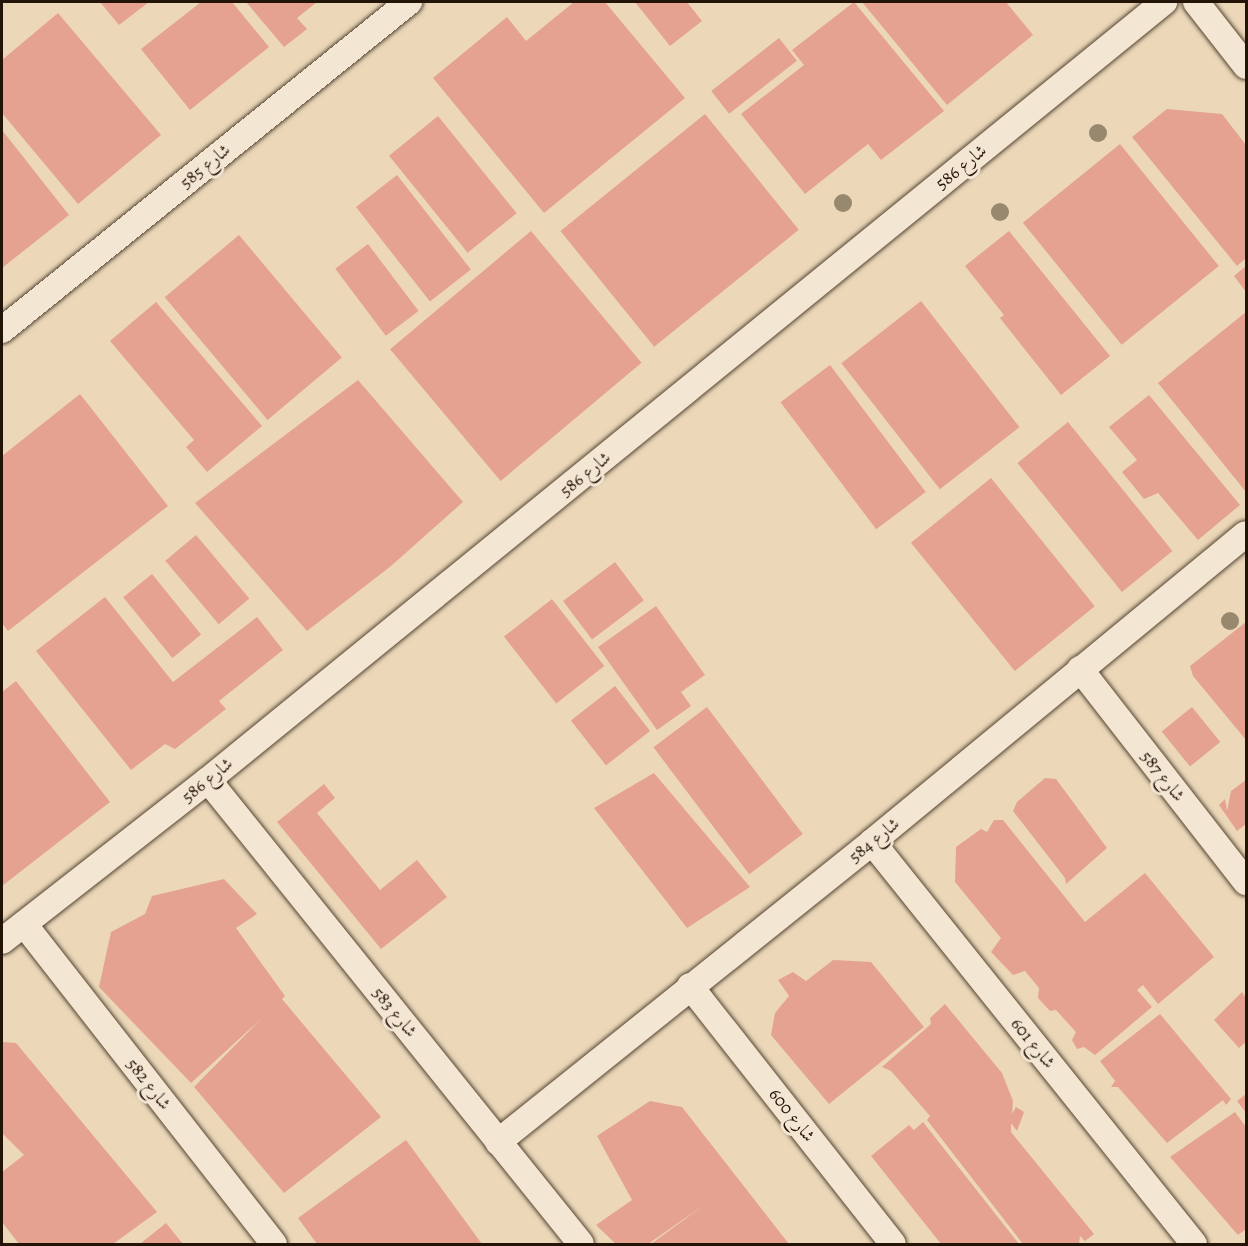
<!DOCTYPE html>
<meta charset="utf-8">
<style>
body{margin:0}
#map{position:relative;width:1248px;height:1246px;overflow:hidden;background:#ecd8b9;font-family:Alegreya,Amiri,serif}
div>[style]{position:absolute}
.building>*{inset:0;background:#e5a290;transform-origin:0 0}
.roads{filter:drop-shadow(0 0 2px #554534) drop-shadow(0 0 2px #554534)}
.street>*{height:26px;margin:-13px;padding:0 13px;transform-origin:13px;border-radius:13px;background:#f3e6d2}
.trees>*{width:18px;height:18px;margin:-9px;border-radius:50%;background:#97886e}
span{translate:-50% -50%;white-space:nowrap;text-align:center;line-height:1.15;-webkit-text-stroke:6px #f3e6d2;paint-order:stroke}
.street-label{font-size:18px;color:#231408}
.frame{position:absolute;inset:0;border:3px solid #231408;pointer-events:none}
</style>
<div id="map">
<div class="building">
<i style="clip-path:polygon(100px 2px,149px 2px,119px 25px)"></i>
<i style="clip-path:polygon(201px 2px,232px 2px,269px 47px,190px 110px,141px 49px)"></i>
<i style="clip-path:polygon(246px 2px,317px 2px,297px 18px,307px 29px,284px 47px)"></i>
<i style="clip-path:polygon(574px 2px,605px 2px,685px 98px,544px 213px,433px 78px,507px 17px,526px 41px)"></i>
<i style="clip-path:polygon(635px 2px,687px 2px,702px 21px,670px 46px)"></i>
<i style="clip-path:polygon(854px 2px,944px 111px,881px 160px,868px 144px,805px 194px,741px 114px,804px 65px,792px 50px)"></i>
<i style="clip-path:polygon(862px 2px,1006px 2px,1033px 35px,947px 105px)"></i>
<i style="clip-path:polygon(58px 13px,161px 135px,78px 204px,2px 113px,2px 60px)"></i>
<i style="left:779px;top:38px;width:29px;height:86px;rotate:52deg"></i>
<i style="clip-path:polygon(1167px 109px,1222px 114px,1246px 145px,1246px 258px,1237px 266px,1132px 137px)"></i>
<i style="left:705px;top:114px;width:149px;height:186px;rotate:51deg"></i>
<i style="left:438px;top:116px;width:125px;height:63px;rotate:51deg"></i>
<i style="clip-path:polygon(2px 130px,69px 215px,2px 268px)"></i>
<i style="left:1120px;top:144px;width:157px;height:125px;rotate:51deg"></i>
<i style="left:397px;top:175px;width:120px;height:52px;rotate:52deg"></i>
<i style="left:531px;top:231px;width:172px;height:184px;rotate:50deg"></i>
<i style="clip-path:polygon(1009px 231px,1110px 356px,1061px 395px,1000px 318px,1004px 315px,965px 266px)"></i>
<i style="left:239px;top:235px;width:160px;height:97px;rotate:50deg"></i>
<i style="left:368px;top:244px;width:84px;height:41px;rotate:53deg"></i>
<i style="clip-path:polygon(1246px 266px,1246px 292px,1234px 276px)"></i>
<i style="left:921px;top:301px;width:160px;height:101px;rotate:52deg"></i>
<i style="clip-path:polygon(156px 302px,262px 426px,207px 472px,186px 447px,194px 440px,110px 341px)"></i>
<i style="clip-path:polygon(1246px 312px,1246px 492px,1158px 383px)"></i>
<i style="left:830px;top:365px;width:159px;height:62px;rotate:53deg"></i>
<i style="clip-path:polygon(358px 380px,463px 502px,391px 566px,307px 631px,195px 503px)"></i>
<i style="clip-path:polygon(80px 394px,168px 506px,8px 631px,2px 623px,2px 456px)"></i>
<i style="clip-path:polygon(1149px 395px,1240px 505px,1198px 540px,1158px 493px,1144px 499px,1122px 472px,1137px 460px,1109px 427px)"></i>
<i style="left:1068px;top:422px;width:166px;height:65px;rotate:51deg"></i>
<i style="left:991px;top:478px;width:165px;height:103px;rotate:51deg"></i>
<i style="left:196px;top:535px;width:83px;height:40px;rotate:50deg"></i>
<i style="left:615px;top:562px;width:48px;height:65px;rotate:53deg"></i>
<i style="left:152px;top:574px;width:78px;height:37px;rotate:51deg"></i>
<i style="clip-path:polygon(105px 597px,173px 682px,257px 617px,283px 650px,219px 701px,226px 709px,175px 749px,165px 744px,131px 770px,36px 651px)"></i>
<i style="left:552px;top:599px;width:85px;height:61px;rotate:52deg"></i>
<i style="clip-path:polygon(656px 606px,705px 675px,681px 692px,691px 706px,657px 730px,598px 647px)"></i>
<i style="clip-path:polygon(1246px 622px,1246px 740px,1193px 676px,1190px 666px)"></i>
<i style="clip-path:polygon(16px 681px,110px 802px,2px 886px,2px 692px)"></i>
<i style="left:615px;top:686px;width:57px;height:56px;rotate:52deg"></i>
<i style="left:707px;top:707px;width:159px;height:67px;rotate:53deg"></i>
<i style="left:1192px;top:707px;width:45px;height:39px;rotate:51deg"></i>
<i style="clip-path:polygon(654px 773px,750px 887px,687px 928px,594px 808px)"></i>
<i style="clip-path:polygon(1045px 778px,1056px 779px,1107px 848px,1066px 884px,1065px 878px,1013px 811px,1017px 802px)"></i>
<i style="clip-path:polygon(1246px 780px,1246px 824px,1237px 831px,1219px 805px,1225px 799px,1227px 811px,1231px 791px)"></i>
<i style="clip-path:polygon(324px 784px,335px 798px,317px 813px,380px 890px,417px 860px,447px 897px,381px 949px,277px 822px)"></i>
<i style="clip-path:polygon(994px 820px,1003px 820px,1085px 922px,1145px 873px,1214px 957px,1158px 1004px,1143px 985px,1137px 990px,1152px 1007px,1095px 1055px,1084px 1047px,1077px 1049px,1072px 1040px,1076px 1032px,1056px 1010px,1050px 1011px,1038px 998px,1039px 988px,1025px 971px,1013px 975px,991px 952px,1001px 938px,955px 882px,956px 847px,981px 829px,987px 832px)"></i>
<i style="clip-path:polygon(224px 879px,257px 914px,236px 928px,285px 996px,282px 999px,381px 1117px,284px 1193px,194px 1087px,261px 1019px,191px 1083px,99px 987px,111px 932px,145px 914px,152px 896px)"></i>
<i style="clip-path:polygon(833px 960px,871px 962px,924px 1027px,829px 1104px,771px 1035px,775px 1013px,789px 996px,778px 980px,793px 972px,806px 981px)"></i>
<i style="clip-path:polygon(1242px 992px,1246px 998px,1246px 1042px,1239px 1048px,1214px 1020px)"></i>
<i style="clip-path:polygon(945px 1004px,1002px 1073px,1013px 1101px,1012px 1114px,1016px 1107px,1024px 1112px,1017px 1131px,1011px 1123px,1011px 1132px,1094px 1234px,1085px 1241px,1080px 1236px,1079px 1244px,1023px 1244px,927px 1120px,930px 1116px,891px 1071px,882px 1067px,931px 1024px,930px 1018px)"></i>
<i style="clip-path:polygon(1160px 1014px,1231px 1099px,1226px 1105px,1223px 1100px,1167px 1143px,1118px 1087px,1111px 1087px,1115px 1081px,1100px 1061px)"></i>
<i style="clip-path:polygon(2px 1042px,16px 1043px,157px 1212px,113px 1244px,19px 1244px,2px 1222px,2px 1172px,24px 1155px,2px 1133px)"></i>
<i style="clip-path:polygon(1246px 1094px,1246px 1113px,1237px 1101px)"></i>
<i style="clip-path:polygon(650px 1101px,682px 1107px,789px 1244px,651px 1244px,704px 1205px,648px 1244px,616px 1244px,596px 1225px,632px 1200px,597px 1136px)"></i>
<i style="clip-path:polygon(1235px 1112px,1246px 1127px,1246px 1229px,1238px 1235px,1170px 1157px)"></i>
<i style="clip-path:polygon(923px 1122px,1019px 1244px,941px 1244px,871px 1156px,909px 1125px,914px 1130px)"></i>
<i style="clip-path:polygon(406px 1140px,482px 1244px,317px 1244px,298px 1218px)"></i>
<i style="clip-path:polygon(166px 1223px,183px 1244px,140px 1244px)"></i>
</div>
<div class="roads">
<div class="street">
<i style="left:1196px;top:2px;width:81px;rotate:52deg"></i>
<i style="left:2px;top:330px;width:523px;rotate:-38.87deg"></i>
<i style="left:1080px;top:669px;width:270px;rotate:52.1deg"></i>
<i style="left:208px;top:780px;width:595px;rotate:51.2deg"></i>
<i style="left:872px;top:842px;width:515px;rotate:51.31deg"></i>
<i style="left:24px;top:924px;width:406px;rotate:52deg"></i>
<i style="left:2px;top:941px;width:261px;rotate:-38deg"></i>
<i style="left:208px;top:780px;width:1233px;rotate:-39.14deg"></i>
<i style="left:690px;top:986px;width:328px;rotate:51.8deg"></i>
<i style="left:498px;top:1142px;width:479px;rotate:-38.7deg"></i>
<i style="left:872px;top:842px;width:484px;rotate:-39.5deg"></i>
</div>
</div>
<div class="trees">
<i style="left:1098px;top:133px"></i>
<i style="left:843px;top:203px"></i>
<i style="left:1000px;top:212px"></i>
<i style="left:1230px;top:621px"></i>
</div>
<div class="street-label">
<span style="left:205px;top:166px;rotate:-39deg">شارع 585</span>
<span style="left:961px;top:167px;rotate:-39deg">شارع 586</span>
<span style="left:585px;top:474px;rotate:-39deg">شارع 586</span>
<span style="left:1163px;top:776px;rotate:52deg">شارع 587</span>
<span style="left:207px;top:780px;rotate:-39deg">شارع 586</span>
<span style="left:874px;top:840px;rotate:-39deg">شارع 584</span>
<span style="left:395px;top:1012px;rotate:51deg">شارع 583</span>
<span style="left:1033px;top:1043px;rotate:51deg">شارع 601</span>
<span style="left:149px;top:1084px;rotate:52deg">شارع 582</span>
<span style="left:792px;top:1115px;rotate:52deg">شارع 600</span>
</div>
<div class="frame"></div>
</div>
